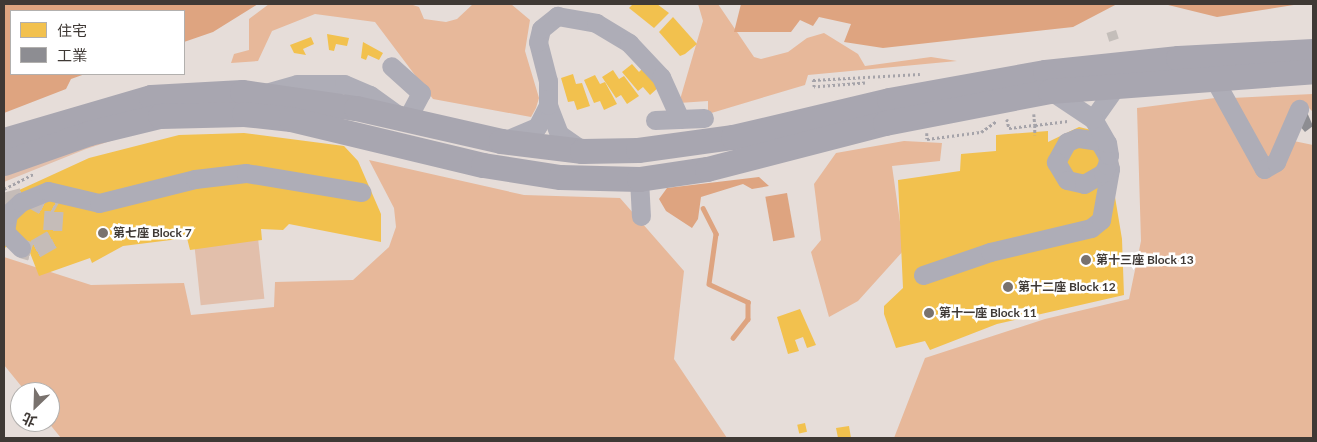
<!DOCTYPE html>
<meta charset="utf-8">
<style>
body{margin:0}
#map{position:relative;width:1317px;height:442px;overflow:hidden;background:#e6ddd9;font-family:Lato,"Noto Sans TC",sans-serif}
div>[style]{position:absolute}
.green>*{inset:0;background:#e2bfab;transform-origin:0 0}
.forest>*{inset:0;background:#e7b89a}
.water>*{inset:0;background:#dea480;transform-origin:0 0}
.homes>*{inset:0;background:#f2c14e;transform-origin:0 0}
.industry>*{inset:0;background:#8d8d92}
.stream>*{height:4.5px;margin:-2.25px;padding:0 2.25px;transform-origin:2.25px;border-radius:2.25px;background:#dea480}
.building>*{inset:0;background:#c4beba;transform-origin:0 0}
.minor-tunnel>*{height:19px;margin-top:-9.5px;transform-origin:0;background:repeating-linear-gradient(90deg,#c5bcb8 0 19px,transparent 0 28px)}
.path>*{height:2.5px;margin-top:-1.25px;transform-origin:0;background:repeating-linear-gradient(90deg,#a5a3a9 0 2.5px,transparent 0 5px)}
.minor>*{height:19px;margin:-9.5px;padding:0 9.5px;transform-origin:9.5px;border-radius:9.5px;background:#aeadb7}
.major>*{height:25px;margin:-12.5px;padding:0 12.5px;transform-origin:12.5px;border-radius:12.5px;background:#a8a6b0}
.dots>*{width:14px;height:14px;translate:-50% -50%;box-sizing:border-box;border:2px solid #fff;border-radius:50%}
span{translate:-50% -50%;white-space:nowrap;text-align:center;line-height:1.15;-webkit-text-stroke:5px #fff;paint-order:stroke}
.poi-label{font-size:12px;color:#3f3935;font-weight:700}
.left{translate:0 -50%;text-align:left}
.frame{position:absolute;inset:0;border:5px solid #3f3935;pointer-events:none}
.legend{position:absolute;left:10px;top:10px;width:175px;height:65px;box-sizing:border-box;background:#fff;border:1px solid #b2b0ae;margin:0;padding:6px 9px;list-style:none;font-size:15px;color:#3f3935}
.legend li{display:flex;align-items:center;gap:10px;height:25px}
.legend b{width:25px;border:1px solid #b2b0ae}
.north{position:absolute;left:10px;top:382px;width:50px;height:50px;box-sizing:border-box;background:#fff;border:1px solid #b2b0ae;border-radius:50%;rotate:204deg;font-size:14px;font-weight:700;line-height:20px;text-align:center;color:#3f3935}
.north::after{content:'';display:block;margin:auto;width:18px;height:22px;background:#79726e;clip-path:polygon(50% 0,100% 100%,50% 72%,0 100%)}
</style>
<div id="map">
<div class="green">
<i style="clip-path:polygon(129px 135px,86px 149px,4px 182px,4px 174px,95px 140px)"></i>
<i style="left:258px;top:238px;width:61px;height:64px;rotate:84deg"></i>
</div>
<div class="forest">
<i style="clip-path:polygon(269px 4px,410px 4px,419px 7px,424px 19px,446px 22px,457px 19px,473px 4px,511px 4px,530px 20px,525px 51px,539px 98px,536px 108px,531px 117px,433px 99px,375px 22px,315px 14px,272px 31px,258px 61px,231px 63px,234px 54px,249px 50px,249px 19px)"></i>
<i style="clip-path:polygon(698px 4px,718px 4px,754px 57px,761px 59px,788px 52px,807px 38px,824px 33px,858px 54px,865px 66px,931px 57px,957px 61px,808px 75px,805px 85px,708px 114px,708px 101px,679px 103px,703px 21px)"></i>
<i style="clip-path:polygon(1313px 94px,1313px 112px,1301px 100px,1288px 114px,1268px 161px,1232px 98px)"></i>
<i style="clip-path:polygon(1215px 98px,1254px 168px,1289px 140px,1313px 145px,1313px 438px,894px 438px,925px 358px,1045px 319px,1129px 299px,1141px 241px,1137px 108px)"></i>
<i style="clip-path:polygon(904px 141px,942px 143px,940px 161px,892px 166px,904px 250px,858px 301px,829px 317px,811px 252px,821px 240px,814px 184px,836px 153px)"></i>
<i style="clip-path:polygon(369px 160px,524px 195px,620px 198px,684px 271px,674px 359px,727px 438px,61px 438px,48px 422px,50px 392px,26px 392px,4px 365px,4px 257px,91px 285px,184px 283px,191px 315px,274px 307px,275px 282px,353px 280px,389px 247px,396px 227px,394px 208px)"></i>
</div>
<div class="water">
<i style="clip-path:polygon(4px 4px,258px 4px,213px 32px,184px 42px,184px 11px,11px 11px,11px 74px,85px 74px,71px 79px,66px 89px,4px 113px)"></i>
<i style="clip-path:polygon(741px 4px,1117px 4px,1073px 27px,883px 48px,844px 42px,851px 24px,819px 17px,813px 26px,800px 20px,791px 32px,734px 32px)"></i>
<i style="clip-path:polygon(1164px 4px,1300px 4px,1217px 17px)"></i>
<i style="clip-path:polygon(759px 177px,769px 186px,752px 189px,743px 184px,701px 197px,698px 219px,692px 228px,666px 211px,659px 199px,667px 188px)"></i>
<i style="left:787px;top:193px;width:45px;height:22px;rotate:80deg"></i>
</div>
<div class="homes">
<i style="clip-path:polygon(633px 4px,657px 4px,669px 13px,654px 28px,629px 8px)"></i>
<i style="clip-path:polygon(673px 17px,697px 44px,685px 54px,680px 56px,659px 32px)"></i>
<i style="clip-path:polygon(327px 34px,349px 38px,347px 46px,336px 44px,334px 51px,329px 50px)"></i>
<i style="clip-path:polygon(311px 37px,314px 44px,303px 49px,306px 55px,294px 53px,290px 45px)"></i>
<i style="clip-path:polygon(363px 42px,383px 53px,379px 60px,368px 55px,366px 60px,361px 58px)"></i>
<i style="clip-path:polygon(632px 64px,639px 72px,643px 68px,660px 86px,650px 95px,643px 87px,638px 91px,622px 72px)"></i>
<i style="clip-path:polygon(613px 70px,619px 79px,624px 76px,639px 96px,627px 104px,621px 95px,616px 98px,602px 77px)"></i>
<i style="clip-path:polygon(573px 74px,576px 84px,582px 83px,590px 106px,577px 110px,574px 101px,568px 102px,561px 78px)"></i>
<i style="clip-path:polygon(595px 75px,600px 84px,605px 82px,617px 104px,604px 110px,600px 101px,594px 103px,584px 80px)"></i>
<i style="clip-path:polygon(1079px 127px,1108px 134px,1116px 150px,1119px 168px,1114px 191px,1122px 239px,1124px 295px,997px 324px,930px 350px,925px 341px,896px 348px,884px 314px,884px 306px,903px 288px,898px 180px,960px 171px,961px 154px,996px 151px,996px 135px,1048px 131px,1048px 142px)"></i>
<i style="clip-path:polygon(244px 133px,344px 146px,358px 161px,381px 214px,381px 242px,289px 224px,283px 230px,261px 229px,262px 240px,190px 250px,187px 238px,123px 246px,92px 263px,90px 258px,39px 276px,25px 240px,4px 248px,4px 197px,89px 158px,179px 135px)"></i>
<i style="clip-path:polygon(800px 309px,816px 345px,807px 348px,803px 337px,795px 340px,799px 351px,788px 354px,777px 317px)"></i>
<i style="left:805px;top:423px;width:9px;height:8px;rotate:77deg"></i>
<i style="clip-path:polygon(849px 426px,851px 438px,838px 438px,836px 428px)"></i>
</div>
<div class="industry">
<i style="clip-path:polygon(1306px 110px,1313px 126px,1305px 132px,1298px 124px)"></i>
</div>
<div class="stream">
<i style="left:703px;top:208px;width:29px;rotate:63deg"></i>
<i style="left:716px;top:234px;width:50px;rotate:98deg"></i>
<i style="left:709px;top:284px;width:43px;rotate:24.8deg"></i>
<i style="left:748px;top:302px;width:17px;rotate:90deg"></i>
<i style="left:748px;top:319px;width:24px;rotate:128deg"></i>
</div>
<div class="building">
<i style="left:1116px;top:30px;width:9px;height:10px;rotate:72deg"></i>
</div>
<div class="minor-tunnel">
<i style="left:4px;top:202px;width:24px;rotate:-15deg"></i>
<i style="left:27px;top:196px;width:31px;rotate:29deg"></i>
<i style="left:54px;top:211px;width:28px;rotate:94deg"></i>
<i style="left:52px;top:239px;width:24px;rotate:150deg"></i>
<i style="left:31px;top:251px;width:10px;rotate:-163deg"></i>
</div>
<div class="path">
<i style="left:865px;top:83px;width:51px;rotate:175.5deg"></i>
<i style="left:814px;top:87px;width:7px;rotate:-98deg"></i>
<i style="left:813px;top:80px;width:107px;rotate:-3.2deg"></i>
<i style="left:1034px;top:114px;width:11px;rotate:85deg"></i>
<i style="left:1035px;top:125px;width:33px;rotate:-7deg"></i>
<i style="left:1007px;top:119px;width:9px;rotate:77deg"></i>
<i style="left:1009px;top:128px;width:26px;rotate:-7deg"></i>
<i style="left:1035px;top:125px;width:10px;rotate:90deg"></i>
<i style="left:927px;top:133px;width:6px;rotate:90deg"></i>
<i style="left:927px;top:139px;width:54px;rotate:-7.4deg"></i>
<i style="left:981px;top:132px;width:19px;rotate:-35deg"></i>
<i style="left:4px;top:189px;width:34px;rotate:-27deg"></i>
</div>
<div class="minor">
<i style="left:1213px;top:77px;width:105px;rotate:61deg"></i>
<i style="left:1264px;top:169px;width:14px;rotate:-30deg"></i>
<i style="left:1276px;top:162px;width:58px;rotate:-66.5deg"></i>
<i style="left:266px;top:93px;width:32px;rotate:-16deg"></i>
<i style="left:297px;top:84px;width:47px"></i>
<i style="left:344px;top:84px;width:28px;rotate:23deg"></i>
<i style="left:370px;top:95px;width:44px;rotate:35.8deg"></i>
<i style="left:406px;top:121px;width:32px;rotate:-62deg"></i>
<i style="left:421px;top:93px;width:40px;rotate:-138deg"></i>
<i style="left:1093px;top:119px;width:42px;rotate:-54.8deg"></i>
<i style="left:655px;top:120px;width:49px;rotate:-2.3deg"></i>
<i style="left:506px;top:140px;width:34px;rotate:-23deg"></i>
<i style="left:537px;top:127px;width:25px;rotate:-63deg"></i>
<i style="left:582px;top:150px;width:28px;rotate:-145deg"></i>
<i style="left:559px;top:134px;width:31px;rotate:-111deg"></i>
<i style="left:548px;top:105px;width:24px;rotate:-90deg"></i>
<i style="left:548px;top:81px;width:40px;rotate:-104.4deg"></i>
<i style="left:538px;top:42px;width:13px;rotate:-77deg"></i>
<i style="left:541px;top:29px;width:21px;rotate:-39deg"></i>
<i style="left:557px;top:16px;width:40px;rotate:10deg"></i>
<i style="left:596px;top:23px;width:39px;rotate:31deg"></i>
<i style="left:629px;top:43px;width:47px;rotate:46.7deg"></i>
<i style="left:661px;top:77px;width:46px;rotate:65.7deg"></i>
<i style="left:639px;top:179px;width:37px;rotate:87deg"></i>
<i style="left:21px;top:248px;width:23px;rotate:-135deg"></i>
<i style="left:5px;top:232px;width:18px;rotate:-81deg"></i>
<i style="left:8px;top:214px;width:18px;rotate:-43deg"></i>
<i style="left:21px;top:202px;width:29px;rotate:-22deg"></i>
<i style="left:48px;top:191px;width:52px;rotate:13.2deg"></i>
<i style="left:99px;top:203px;width:99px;rotate:-14deg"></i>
<i style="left:195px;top:179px;width:51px;rotate:-6.7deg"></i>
<i style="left:246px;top:173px;width:117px;rotate:9.4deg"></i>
<i style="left:923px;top:275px;width:71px;rotate:-18.9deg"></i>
<i style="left:990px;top:252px;width:104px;rotate:-13.4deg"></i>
<i style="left:1091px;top:228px;width:13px;rotate:-39deg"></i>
<i style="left:1101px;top:220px;width:52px;rotate:-80deg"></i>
<i style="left:1110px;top:169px;width:9px;rotate:-103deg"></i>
<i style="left:1108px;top:160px;width:5px;rotate:-101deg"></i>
<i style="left:1107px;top:155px;width:16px;rotate:-120deg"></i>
<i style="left:1099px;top:141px;width:22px;rotate:-172deg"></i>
<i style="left:1077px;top:138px;width:11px;rotate:158deg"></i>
<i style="left:1067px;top:142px;width:23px;rotate:119deg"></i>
<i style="left:1056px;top:162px;width:21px;rotate:59deg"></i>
<i style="left:1067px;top:180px;width:17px;rotate:13deg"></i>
<i style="left:1084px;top:184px;width:22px;rotate:-30deg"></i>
<i style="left:1103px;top:173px;width:9px;rotate:-63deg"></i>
<i style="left:1107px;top:165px;width:10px;rotate:-79deg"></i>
<i style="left:1109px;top:155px;width:12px;rotate:-99deg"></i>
<i style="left:1107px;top:143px;width:28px;rotate:-120deg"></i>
<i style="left:1093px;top:119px;width:50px;rotate:-146.3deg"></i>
</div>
<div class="major">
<i style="left:4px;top:140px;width:153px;rotate:-16.3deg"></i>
<i style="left:151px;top:97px;width:91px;rotate:-3.1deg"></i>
<i style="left:242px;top:92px;width:115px;rotate:8deg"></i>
<i style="left:356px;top:108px;width:149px;rotate:12.8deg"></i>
<i style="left:501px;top:141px;width:82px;rotate:7deg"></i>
<i style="left:582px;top:151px;width:56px;rotate:-1deg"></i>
<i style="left:638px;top:150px;width:96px;rotate:-7.8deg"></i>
<i style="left:733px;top:137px;width:160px;rotate:-13.3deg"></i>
<i style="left:889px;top:100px;width:158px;rotate:-10.2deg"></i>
<i style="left:1045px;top:72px;width:134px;rotate:-6deg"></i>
<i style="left:1178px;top:58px;width:135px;rotate:-3deg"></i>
<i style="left:4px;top:163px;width:90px;rotate:-19.4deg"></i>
<i style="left:89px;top:133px;width:73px;rotate:-13.5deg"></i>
<i style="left:160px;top:116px;width:84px;rotate:-1.4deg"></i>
<i style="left:244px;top:114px;width:47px;rotate:6.1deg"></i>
<i style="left:291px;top:119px;width:197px;rotate:13.5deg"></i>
<i style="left:483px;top:165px;width:78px;rotate:8.9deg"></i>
<i style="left:560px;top:177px;width:79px;rotate:1.5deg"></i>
<i style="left:639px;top:179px;width:69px;rotate:-8.4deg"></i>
<i style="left:707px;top:169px;width:184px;rotate:-14.5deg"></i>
<i style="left:885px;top:123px;width:168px;rotate:-11deg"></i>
<i style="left:1050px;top:91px;width:264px;rotate:-4.3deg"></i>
</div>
<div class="dots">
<i style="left:103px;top:233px;background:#79726e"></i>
<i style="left:1086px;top:260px;background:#79726e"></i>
<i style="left:1008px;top:287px;background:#79726e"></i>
<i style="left:929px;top:313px;background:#79726e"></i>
</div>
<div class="poi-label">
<span class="left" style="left:113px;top:233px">第七座 Block 7</span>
<span class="left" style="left:1096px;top:260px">第十三座 Block 13</span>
<span class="left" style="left:1018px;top:287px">第十二座 Block 12</span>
<span class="left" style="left:939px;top:313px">第十一座 Block 11</span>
</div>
<div class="frame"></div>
<ul class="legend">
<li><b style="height:14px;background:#f2c14e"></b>住宅</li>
<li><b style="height:14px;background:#8d8d92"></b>工業</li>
</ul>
<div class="north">北</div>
</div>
